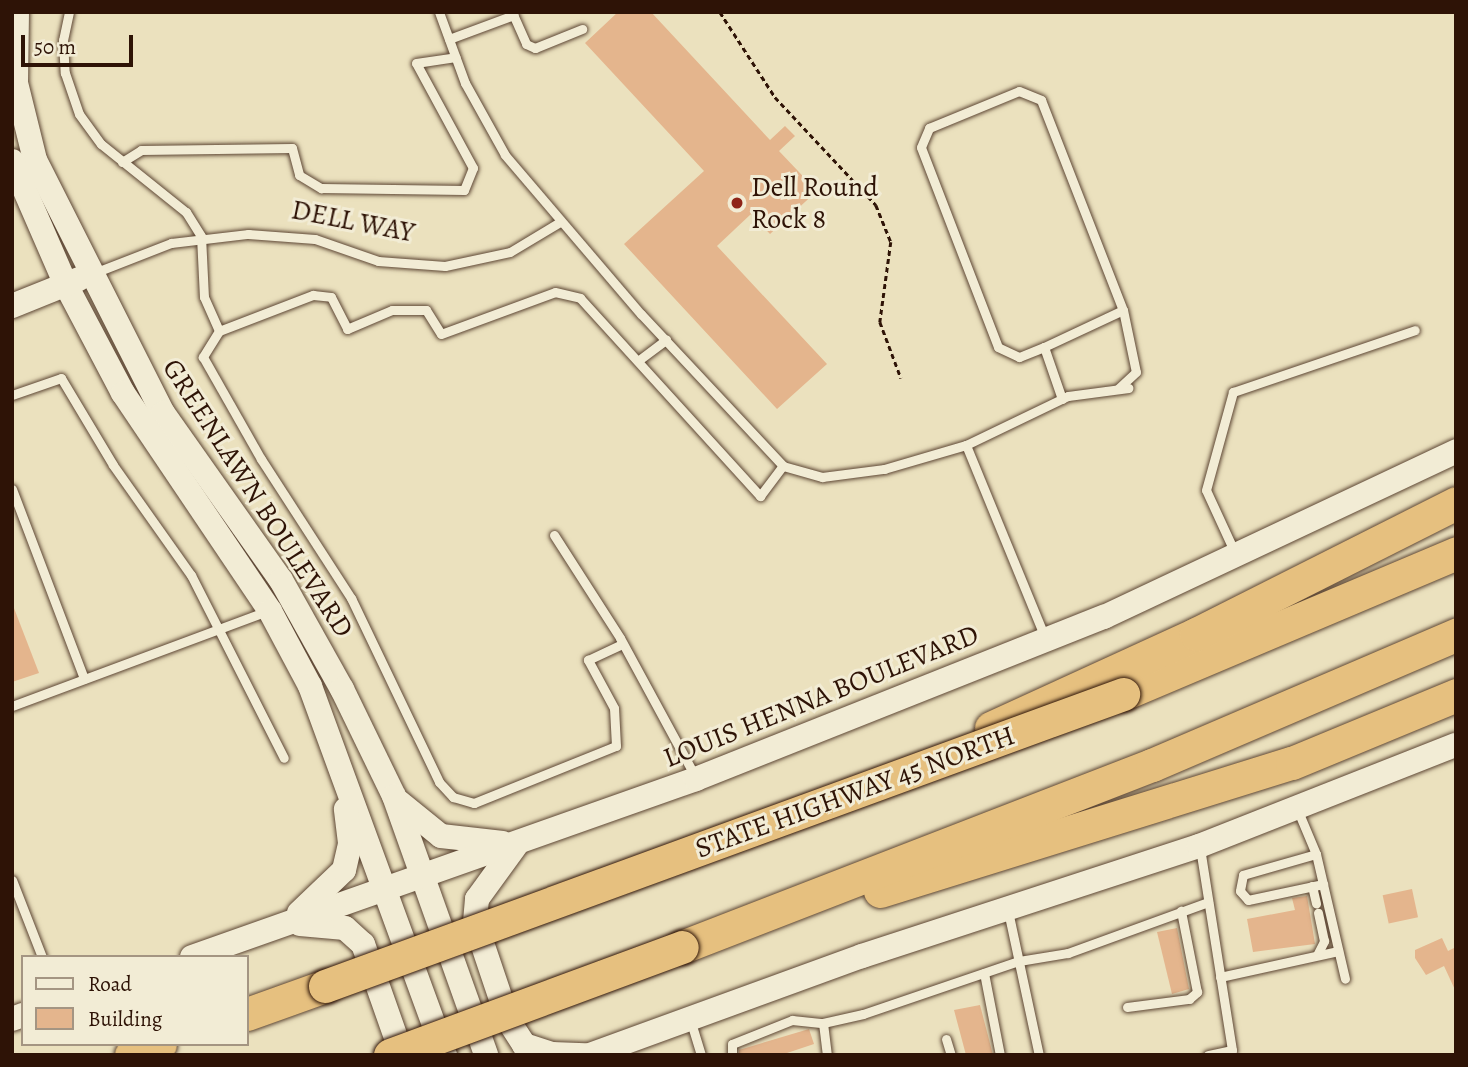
<!DOCTYPE html>
<style>
body{margin:0}
#map{position:relative;width:1468px;height:1067px;overflow:hidden;background:#ebe1be;font-family:Alegreya,serif}
div>[style]{position:absolute}
.building>*{inset:0;background:#e4b58d;transform-origin:0 0}
.path>*{height:2.5px;margin-top:-1.25px;transform-origin:0;background:repeating-linear-gradient(90deg,#2e1306 0 5px,transparent 0 8.5px)}
.roads{filter:drop-shadow(0 0 2px #5d4634) drop-shadow(0 0 2px #5d4634)}
.lane>*{height:9px;margin:-4.5px;padding:0 4.5px;transform-origin:4.5px;border-radius:4.5px;background:#f2ecd5}
.secondary>*{height:24px;margin:-12px;padding:0 12px;transform-origin:12px;border-radius:12px;background:#f2ecd5}
.highway>*{height:33px;margin:-16.5px;padding:0 16.5px;transform-origin:16.5px;border-radius:16.5px;background:#e6c07f}
.bridges{filter:drop-shadow(0 0 2px #2e1306) drop-shadow(0 0 2px #2e1306)}
.highway-bridge>*{height:33px;margin:-16.5px;padding:0 16.5px;transform-origin:16.5px;border-radius:16.5px;background:#e6c07f}
.dots>*{width:19px;height:19px;translate:-50% -50%;box-sizing:border-box;border:4px solid #f2ecd5;border-radius:50%}
span{translate:-50% -50%;white-space:nowrap;text-align:center;line-height:1.15;-webkit-text-stroke:6px #f2ecd5;paint-order:stroke}
.poi-label{font-size:28px;color:#2e1306}
.left{translate:0 -50%;text-align:left}
.street-label{font-size:28px;color:#2e1306}
.frame{position:absolute;inset:0;border:14px solid #2e1306;pointer-events:none}
.legend{position:absolute;left:21px;top:955px;width:228px;height:91px;box-sizing:border-box;background:#f2ecd5;border:2px solid #a49582;margin:0;padding:9px 12px;list-style:none;font-size:21px;color:#2e1306}
.legend li{display:flex;align-items:center;gap:14px;height:35px}
.legend b{width:35px;border:2px solid #a49582}
.scale{position:absolute;left:21px;top:35px;width:112px;height:32px;box-sizing:border-box;border:4px solid #2e1306;border-top:0;padding-left:9px;font-size:21px;line-height:24px;white-space:nowrap;color:#2e1306;-webkit-text-stroke:5px #f2ecd5;paint-order:stroke}
</style>
<div id="map">
<div class="building">
<i style="clip-path:polygon(618px 12px,651px 12px,770px 140px,785px 126px,795px 136px,779px 151px,817px 191px,770px 234px,751px 214px,717px 246px,827px 364px,777px 409px,624px 244px,704px 171px,585px 43px)"></i>
<i style="clip-path:polygon(12px 603px,39px 673px,12px 682px)"></i>
<i style="left:1412px;top:889px;width:29px;height:30px;rotate:78deg"></i>
<i style="clip-path:polygon(1307px 896px,1315px 944px,1253px 952px,1247px 919px,1295px 910px,1292px 898px)"></i>
<i style="clip-path:polygon(1177px 928px,1189px 989px,1172px 994px,1157px 932px)"></i>
<i style="clip-path:polygon(1442px 938px,1448px 951px,1456px 947px,1456px 992px,1444px 966px,1426px 975px,1415px 958px,1415px 950px)"></i>
<i style="clip-path:polygon(980px 1005px,993px 1055px,966px 1055px,954px 1010px)"></i>
<i style="clip-path:polygon(809px 1029px,814px 1044px,781px 1055px,739px 1055px,739px 1050px)"></i>
</div>
<div class="path">
<i style="left:720px;top:12px;width:101px;rotate:57.1deg"></i>
<i style="left:775px;top:97px;width:148px;rotate:46.9deg"></i>
<i style="left:876px;top:205px;width:40px;rotate:68deg"></i>
<i style="left:891px;top:242px;width:81px;rotate:97.8deg"></i>
<i style="left:880px;top:322px;width:60px;rotate:69.4deg"></i>
</div>
<div class="roads">
<div class="lane">
<i style="left:69px;top:12px;width:29px;rotate:102deg"></i>
<i style="left:63px;top:40px;width:33px;rotate:87deg"></i>
<i style="left:65px;top:73px;width:43px;rotate:71.1deg"></i>
<i style="left:79px;top:114px;width:37px;rotate:54deg"></i>
<i style="left:101px;top:144px;width:109px;rotate:38.7deg"></i>
<i style="left:186px;top:212px;width:28px;rotate:58deg"></i>
<i style="left:201px;top:236px;width:61px;rotate:87.2deg"></i>
<i style="left:204px;top:297px;width:37px;rotate:66deg"></i>
<i style="left:219px;top:331px;width:101px;rotate:-21deg"></i>
<i style="left:313px;top:295px;width:18px;rotate:6deg"></i>
<i style="left:331px;top:297px;width:36px;rotate:63deg"></i>
<i style="left:347px;top:329px;width:49px;rotate:-22.9deg"></i>
<i style="left:392px;top:310px;width:34px"></i>
<i style="left:426px;top:310px;width:28px;rotate:58deg"></i>
<i style="left:441px;top:334px;width:121px;rotate:-20.2deg"></i>
<i style="left:555px;top:292px;width:26px;rotate:13deg"></i>
<i style="left:580px;top:298px;width:268px;rotate:47.7deg"></i>
<i style="left:760px;top:496px;width:38px;rotate:-53deg"></i>
<i style="left:439px;top:12px;width:76px;rotate:69.9deg"></i>
<i style="left:465px;top:83px;width:82px;rotate:60.9deg"></i>
<i style="left:505px;top:155px;width:209px;rotate:49.5deg"></i>
<i style="left:641px;top:314px;width:208px;rotate:46.9deg"></i>
<i style="left:783px;top:466px;width:41px;rotate:15.8deg"></i>
<i style="left:822px;top:477px;width:63px;rotate:-7.4deg"></i>
<i style="left:884px;top:469px;width:85px;rotate:-16.3deg"></i>
<i style="left:966px;top:445px;width:113px;rotate:-25.7deg"></i>
<i style="left:1068px;top:396px;width:61px;rotate:-7.6deg"></i>
<i style="left:512px;top:12px;width:35px;rotate:66deg"></i>
<i style="left:526px;top:44px;width:10px;rotate:24deg"></i>
<i style="left:535px;top:48px;width:51px;rotate:-22deg"></i>
<i style="left:449px;top:39px;width:69px;rotate:-20.3deg"></i>
<i style="left:122px;top:162px;width:22px;rotate:-32deg"></i>
<i style="left:141px;top:150px;width:151px;rotate:-0.8deg"></i>
<i style="left:292px;top:148px;width:28px;rotate:75deg"></i>
<i style="left:299px;top:175px;width:26px;rotate:31deg"></i>
<i style="left:321px;top:188px;width:143px;rotate:0.8deg"></i>
<i style="left:464px;top:190px;width:24px;rotate:-68deg"></i>
<i style="left:473px;top:168px;width:119px;rotate:-118.5deg"></i>
<i style="left:416px;top:63px;width:40px;rotate:-8.5deg"></i>
<i style="left:94px;top:273px;width:83px;rotate:-21.3deg"></i>
<i style="left:171px;top:243px;width:78px;rotate:-6.7deg"></i>
<i style="left:248px;top:234px;width:67px;rotate:4.3deg"></i>
<i style="left:315px;top:239px;width:67px;rotate:19.2deg"></i>
<i style="left:378px;top:261px;width:67px;rotate:4.3deg"></i>
<i style="left:445px;top:266px;width:66px;rotate:-12.2deg"></i>
<i style="left:510px;top:252px;width:58px;rotate:-31deg"></i>
<i style="left:219px;top:331px;width:31px;rotate:122deg"></i>
<i style="left:203px;top:357px;width:117px;rotate:60.4deg"></i>
<i style="left:261px;top:459px;width:166px;rotate:57.1deg"></i>
<i style="left:351px;top:598px;width:204px;rotate:64.4deg"></i>
<i style="left:439px;top:782px;width:21px;rotate:47deg"></i>
<i style="left:453px;top:797px;width:22px;rotate:16deg"></i>
<i style="left:474px;top:803px;width:153px;rotate:-21.9deg"></i>
<i style="left:616px;top:746px;width:38px;rotate:-93deg"></i>
<i style="left:614px;top:708px;width:55px;rotate:-118.4deg"></i>
<i style="left:588px;top:660px;width:38px;rotate:-25deg"></i>
<i style="left:1044px;top:347px;width:87px;rotate:-25.1deg"></i>
<i style="left:639px;top:360px;width:34px;rotate:-37deg"></i>
<i style="left:12px;top:395px;width:52px;rotate:-19.1deg"></i>
<i style="left:61px;top:378px;width:101px;rotate:59.1deg"></i>
<i style="left:113px;top:465px;width:135px;rotate:54.7deg"></i>
<i style="left:191px;top:575px;width:205px;rotate:63.1deg"></i>
<i style="left:1062px;top:399px;width:55px;rotate:-109.1deg"></i>
<i style="left:1044px;top:347px;width:27px;rotate:158deg"></i>
<i style="left:1019px;top:357px;width:23px;rotate:-155deg"></i>
<i style="left:998px;top:347px;width:214px;rotate:-111.1deg"></i>
<i style="left:921px;top:147px;width:21px;rotate:-67deg"></i>
<i style="left:929px;top:128px;width:97px;rotate:-22.3deg"></i>
<i style="left:1019px;top:91px;width:24px;rotate:22deg"></i>
<i style="left:1041px;top:100px;width:225px;rotate:68.7deg"></i>
<i style="left:1123px;top:310px;width:63px;rotate:78.2deg"></i>
<i style="left:1136px;top:372px;width:25px;rotate:137deg"></i>
<i style="left:966px;top:445px;width:209px;rotate:67.7deg"></i>
<i style="left:12px;top:489px;width:203px;rotate:69.2deg"></i>
<i style="left:554px;top:535px;width:122px;rotate:57.3deg"></i>
<i style="left:620px;top:638px;width:159px;rotate:61.5deg"></i>
<i style="left:1235px;top:553px;width:69px;rotate:-114.7deg"></i>
<i style="left:1206px;top:490px;width:102px;rotate:-74.6deg"></i>
<i style="left:1233px;top:392px;width:192px;rotate:-18.8deg"></i>
<i style="left:12px;top:706px;width:273px;rotate:-20.4deg"></i>
<i style="left:1298px;top:811px;width:47px;rotate:67.3deg"></i>
<i style="left:1316px;top:854px;width:128px;rotate:76.9deg"></i>
<i style="left:1200px;top:848px;width:205px;rotate:81deg"></i>
<i style="left:1232px;top:1050px;width:25px;rotate:168deg"></i>
<i style="left:1316px;top:854px;width:76px;rotate:164deg"></i>
<i style="left:1243px;top:875px;width:16px;rotate:101deg"></i>
<i style="left:1240px;top:891px;width:12px;rotate:48deg"></i>
<i style="left:1248px;top:900px;width:77px;rotate:-12deg"></i>
<i style="left:12px;top:880px;width:83px;rotate:68.7deg"></i>
<i style="left:1312px;top:886px;width:18px;rotate:77deg"></i>
<i style="left:1008px;top:911px;width:147px;rotate:77.9deg"></i>
<i style="left:1317px;top:955px;width:16px;rotate:-63deg"></i>
<i style="left:1324px;top:941px;width:29px;rotate:-102deg"></i>
<i style="left:984px;top:973px;width:84px;rotate:79deg"></i>
<i style="left:1220px;top:977px;width:121px;rotate:-12.4deg"></i>
<i style="left:1127px;top:1007px;width:63px;rotate:-7.4deg"></i>
<i style="left:1189px;top:999px;width:11px;rotate:-41deg"></i>
<i style="left:1197px;top:992px;width:83px;rotate:-101.2deg"></i>
<i style="left:690px;top:1019px;width:38px;rotate:73deg"></i>
<i style="left:823px;top:1023px;width:32px;rotate:83deg"></i>
<i style="left:946px;top:1039px;width:17px;rotate:73deg"></i>
<i style="left:732px;top:1055px;width:11px;rotate:-90deg"></i>
<i style="left:732px;top:1044px;width:65px;rotate:-21.8deg"></i>
<i style="left:792px;top:1020px;width:31px;rotate:6deg"></i>
<i style="left:823px;top:1023px;width:41px;rotate:-12.7deg"></i>
<i style="left:863px;top:1014px;width:165px;rotate:-18.8deg"></i>
<i style="left:1019px;top:961px;width:50px;rotate:-9.3deg"></i>
<i style="left:1068px;top:953px;width:149px;rotate:-20deg"></i>
</div>
<div class="secondary">
<i style="left:17px;top:12px;width:71px;rotate:90.8deg"></i>
<i style="left:16px;top:83px;width:79px;rotate:76.1deg"></i>
<i style="left:35px;top:160px;width:284px;rotate:63.2deg"></i>
<i style="left:163px;top:413px;width:204px;rotate:54.8deg"></i>
<i style="left:281px;top:580px;width:125px;rotate:60.8deg"></i>
<i style="left:342px;top:689px;width:119px;rotate:64.1deg"></i>
<i style="left:394px;top:796px;width:275px;rotate:70.4deg"></i>
<i style="left:12px;top:161px;width:135px;rotate:66.5deg"></i>
<i style="left:66px;top:285px;width:122px;rotate:62.2deg"></i>
<i style="left:123px;top:393px;width:263px;rotate:56deg"></i>
<i style="left:270px;top:611px;width:85px;rotate:61.9deg"></i>
<i style="left:310px;top:686px;width:393px;rotate:69.9deg"></i>
<i style="left:12px;top:306px;width:72px;rotate:-21.9deg"></i>
<i style="left:399px;top:802px;width:54px;rotate:39deg"></i>
<i style="left:441px;top:836px;width:62px;rotate:6.4deg"></i>
<i style="left:517px;top:844px;width:68px;rotate:126deg"></i>
<i style="left:477px;top:899px;width:23px;rotate:95deg"></i>
<i style="left:475px;top:922px;width:103px;rotate:71.4deg"></i>
<i style="left:508px;top:1020px;width:30px;rotate:57deg"></i>
<i style="left:524px;top:1045px;width:29px;rotate:18deg"></i>
<i style="left:552px;top:1054px;width:33px;rotate:2deg"></i>
<i style="left:299px;top:913px;width:62px;rotate:-43.7deg"></i>
<i style="left:344px;top:870px;width:28px;rotate:-77deg"></i>
<i style="left:350px;top:843px;width:34px;rotate:-97deg"></i>
<i style="left:300px;top:924px;width:45px;rotate:5.1deg"></i>
<i style="left:345px;top:928px;width:24px;rotate:42deg"></i>
<i style="left:363px;top:944px;width:118px;rotate:70.6deg"></i>
<i style="left:192px;top:957px;width:535px;rotate:-19.45deg"></i>
<i style="left:696px;top:779px;width:439px;rotate:-21.7deg"></i>
<i style="left:1104px;top:617px;width:389px;rotate:-25.2deg"></i>
<i style="left:12px;top:1019px;width:12px;rotate:-20deg"></i>
<i style="left:590px;top:1055px;width:289px;rotate:-20deg"></i>
<i style="left:862px;top:956px;width:354px;rotate:-18.1deg"></i>
<i style="left:1199px;top:846px;width:276px;rotate:-21.5deg"></i>
</div>
<div class="highway">
<i style="left:1123px;top:694px;width:362px;rotate:-22.9deg"></i>
<i style="left:991px;top:728px;width:226px;rotate:-24.6deg"></i>
<i style="left:1196px;top:634px;width:291px;rotate:-26.7deg"></i>
<i style="left:880px;top:891px;width:431px;rotate:-17.3deg"></i>
<i style="left:1292px;top:763px;width:178px;rotate:-22.5deg"></i>
<i style="left:682px;top:947px;width:504px;rotate:-21.17deg"></i>
<i style="left:1152px;top:765px;width:331px;rotate:-23.2deg"></i>
<i style="left:247px;top:1014px;width:83px;rotate:-19.7deg"></i>
<i style="left:131px;top:1055px;width:31px;rotate:-21deg"></i>
</div>
</div>
<div class="bridges">
<div class="highway-bridge">
<i style="left:325px;top:986px;width:850px;rotate:-20.1deg"></i>
<i style="left:390px;top:1055px;width:311px;rotate:-20.3deg"></i>
</div>
</div>
<div class="dots">
<i style="left:737px;top:203px;background:#8f2418"></i>
</div>
<div class="poi-label">
<span class="left" style="left:751px;top:203px">Dell Round<br>Rock 8</span>
</div>
<div class="street-label">
<span style="left:353px;top:221px;rotate:11deg">DELL WAY</span>
<span style="left:258px;top:498px;rotate:57deg">GREENLAWN BOULEVARD</span>
<span style="left:821px;top:696px;rotate:-22deg">LOUIS HENNA BOULEVARD</span>
<span style="left:855px;top:792px;rotate:-20deg">STATE HIGHWAY 45 NORTH</span>
</div>
<div class="frame"></div>
<ul class="legend">
<li><b style="height:9px;background:#f2ecd5"></b>Road</li>
<li><b style="height:19px;background:#e4b58d"></b>Building</li>
</ul>
<div class="scale">50 m</div>
</div>
